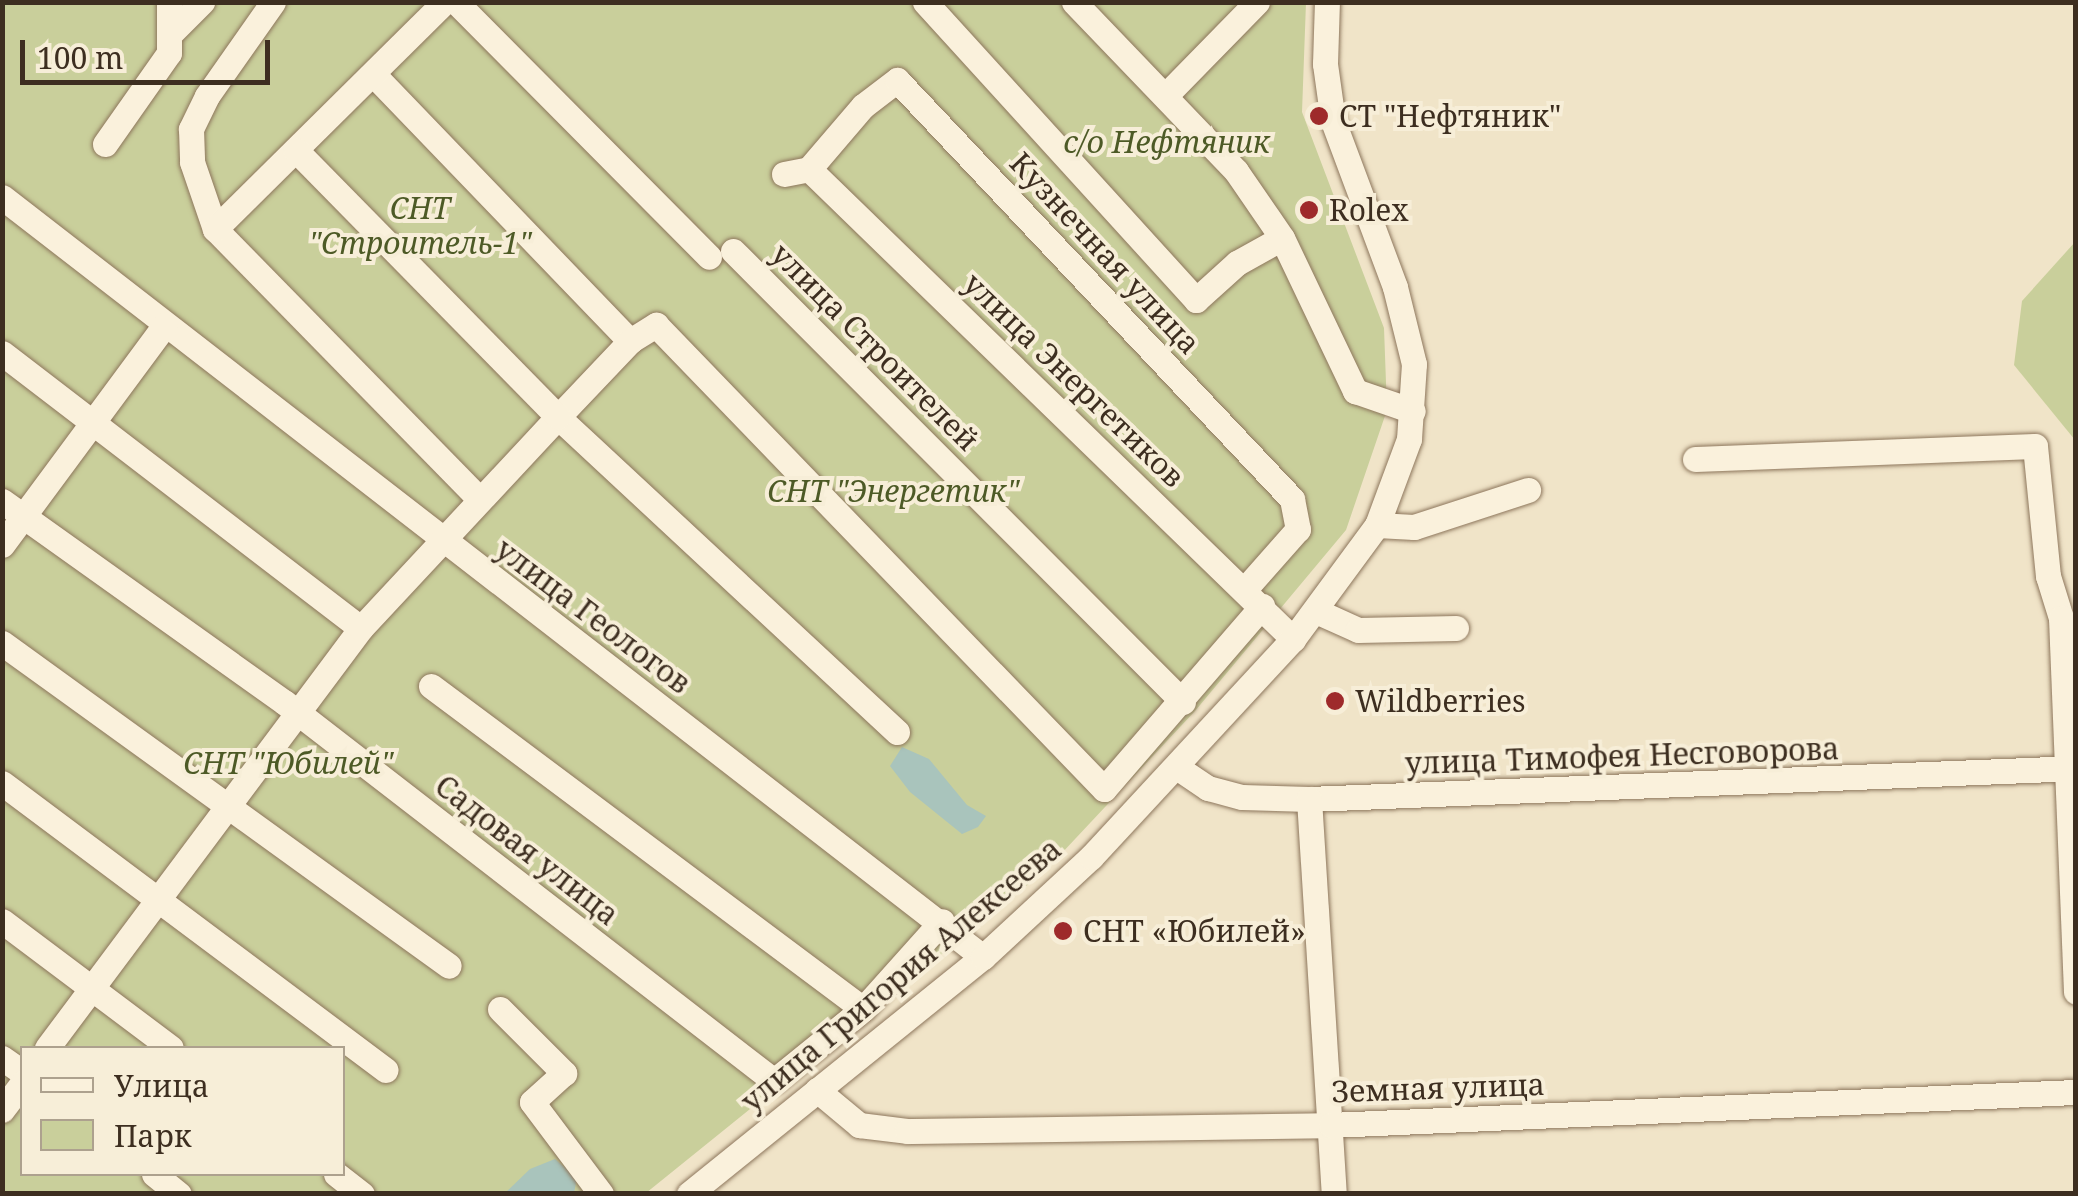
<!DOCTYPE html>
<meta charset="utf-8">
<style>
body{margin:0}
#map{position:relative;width:2078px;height:1196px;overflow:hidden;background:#f0e4c8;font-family:"Noto Serif",serif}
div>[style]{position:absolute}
.green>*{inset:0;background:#c9cf9b}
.water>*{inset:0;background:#a9c4bc}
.roads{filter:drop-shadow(0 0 2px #8d765c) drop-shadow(0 0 2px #8d765c)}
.minor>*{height:25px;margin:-12.5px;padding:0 12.5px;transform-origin:12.5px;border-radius:12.5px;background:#faf1dc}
.dots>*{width:28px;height:28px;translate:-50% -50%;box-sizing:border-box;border:5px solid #f7eed8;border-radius:50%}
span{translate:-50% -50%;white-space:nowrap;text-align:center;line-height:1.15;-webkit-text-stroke:8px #f7eed8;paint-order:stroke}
.poi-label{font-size:30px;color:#3d2e20}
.left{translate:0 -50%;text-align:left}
.park-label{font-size:30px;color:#4d5a26;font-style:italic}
.street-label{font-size:30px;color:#3d2e20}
.frame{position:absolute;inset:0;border:5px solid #3d2e20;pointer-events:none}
.legend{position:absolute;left:20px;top:1046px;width:325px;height:130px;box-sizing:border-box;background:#f7eed8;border:2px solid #ada18e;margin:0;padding:12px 18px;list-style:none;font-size:30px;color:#3d2e20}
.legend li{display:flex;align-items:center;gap:20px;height:50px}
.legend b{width:50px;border:2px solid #ada18e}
.scale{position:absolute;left:20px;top:40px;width:250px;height:45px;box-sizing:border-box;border:5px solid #3d2e20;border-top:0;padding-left:12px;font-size:30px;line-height:35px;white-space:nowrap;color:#3d2e20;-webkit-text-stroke:8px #f7eed8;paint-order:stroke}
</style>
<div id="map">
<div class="green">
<i style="clip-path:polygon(evenodd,2px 3px,1306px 3px,1302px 112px,1384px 328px,1387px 410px,1346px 530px,1195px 711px,1046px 870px,646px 1193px,3px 1193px,2px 3px,22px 1048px,342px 1048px,342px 1174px,22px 1174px,22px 1048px)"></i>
<i style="clip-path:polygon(2075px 242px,2075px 440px,2014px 365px,2022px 301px)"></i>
</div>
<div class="water">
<i style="clip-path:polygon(902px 747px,929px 759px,967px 805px,986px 816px,978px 827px,962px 834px,910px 792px,890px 766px)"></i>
<i style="clip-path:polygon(555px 1159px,577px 1178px,574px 1193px,504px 1194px,530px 1169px)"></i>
</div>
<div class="roads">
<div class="minor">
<i style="left:273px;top:2px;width:115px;rotate:125.1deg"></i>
<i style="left:207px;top:96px;width:37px;rotate:116deg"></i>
<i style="left:191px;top:129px;width:33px;rotate:88deg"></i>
<i style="left:192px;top:162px;width:71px;rotate:71.1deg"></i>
<i style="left:215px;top:229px;width:378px;rotate:45.6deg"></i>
<i style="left:456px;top:2px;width:359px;rotate:45.2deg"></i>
<i style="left:925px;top:2px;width:403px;rotate:47.7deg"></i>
<i style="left:1196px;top:300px;width:55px;rotate:-42.1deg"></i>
<i style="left:1237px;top:263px;width:51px;rotate:-29.1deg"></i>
<i style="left:1074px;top:2px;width:234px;rotate:46.2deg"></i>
<i style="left:1236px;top:171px;width:81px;rotate:55.5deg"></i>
<i style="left:1282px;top:238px;width:170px;rotate:64.5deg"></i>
<i style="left:1355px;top:391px;width:61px;rotate:19deg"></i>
<i style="left:169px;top:35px;width:47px;rotate:-45deg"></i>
<i style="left:373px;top:74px;width:371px;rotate:46.1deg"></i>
<i style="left:1166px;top:95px;width:130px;rotate:-45.6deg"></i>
<i style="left:105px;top:144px;width:111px;rotate:-54.9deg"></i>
<i style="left:169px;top:53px;width:51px;rotate:-90deg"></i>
<i style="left:809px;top:169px;width:675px;rotate:44.16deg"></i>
<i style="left:784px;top:174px;width:25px;rotate:-11deg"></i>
<i style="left:809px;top:169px;width:83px;rotate:-49.4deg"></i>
<i style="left:863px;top:106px;width:43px;rotate:-37.4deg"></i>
<i style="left:897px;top:80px;width:576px;rotate:46.69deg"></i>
<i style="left:1292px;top:499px;width:31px;rotate:79deg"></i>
<i style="left:1298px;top:529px;width:80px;rotate:131.5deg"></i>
<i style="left:2px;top:197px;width:1241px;rotate:37.77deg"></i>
<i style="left:215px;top:229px;width:322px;rotate:-44.7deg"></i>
<i style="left:733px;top:251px;width:637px;rotate:45.06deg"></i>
<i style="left:2px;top:353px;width:452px;rotate:37.5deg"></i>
<i style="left:1695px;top:459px;width:340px;rotate:-2.2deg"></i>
<i style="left:2035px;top:446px;width:131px;rotate:84.3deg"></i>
<i style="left:2048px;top:576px;width:44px;rotate:72.8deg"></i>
<i style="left:2061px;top:618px;width:374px;rotate:87.7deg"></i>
<i style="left:2px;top:501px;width:346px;rotate:35.5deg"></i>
<i style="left:284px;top:702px;width:619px;rotate:37.72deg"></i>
<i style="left:774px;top:1081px;width:114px;rotate:-39deg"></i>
<i style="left:863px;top:1009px;width:118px;rotate:-48.1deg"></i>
<i style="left:1377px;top:525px;width:37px;rotate:3deg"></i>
<i style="left:1414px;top:527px;width:120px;rotate:-18deg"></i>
<i style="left:2px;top:545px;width:274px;rotate:-53.5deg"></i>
<i style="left:1316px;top:611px;width:46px;rotate:24.3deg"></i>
<i style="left:1358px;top:630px;width:98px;rotate:-1.2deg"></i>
<i style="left:2px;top:643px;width:551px;rotate:35.85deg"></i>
<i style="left:431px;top:686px;width:539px;rotate:36.78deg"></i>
<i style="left:897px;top:732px;width:463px;rotate:-137.1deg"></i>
<i style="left:558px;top:417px;width:105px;rotate:-46.5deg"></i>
<i style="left:630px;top:341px;width:31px;rotate:-32deg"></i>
<i style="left:656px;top:325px;width:645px;rotate:46.01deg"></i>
<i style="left:1104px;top:789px;width:242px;rotate:-49.2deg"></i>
<i style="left:1178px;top:768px;width:36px;rotate:34deg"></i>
<i style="left:1208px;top:788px;width:35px;rotate:15deg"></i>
<i style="left:1242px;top:797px;width:67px;rotate:1.7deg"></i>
<i style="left:1309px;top:799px;width:768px;rotate:-2.31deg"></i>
<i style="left:2px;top:783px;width:479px;rotate:36.8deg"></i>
<i style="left:1309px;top:799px;width:396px;rotate:86.4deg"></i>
<i style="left:2px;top:921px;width:211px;rotate:36.9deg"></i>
<i style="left:500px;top:1009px;width:91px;rotate:45deg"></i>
<i style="left:564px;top:1073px;width:43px;rotate:137.8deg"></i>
<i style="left:532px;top:1102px;width:115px;rotate:53.1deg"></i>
<i style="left:47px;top:1048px;width:524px;rotate:-53.22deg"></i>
<i style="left:361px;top:628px;width:289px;rotate:-47deg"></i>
<i style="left:558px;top:417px;width:374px;rotate:-134.5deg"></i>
<i style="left:2px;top:1058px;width:24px;rotate:35deg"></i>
<i style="left:817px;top:1090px;width:55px;rotate:39.8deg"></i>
<i style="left:859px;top:1125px;width:48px;rotate:7.1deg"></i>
<i style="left:907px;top:1131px;width:424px;rotate:-0.8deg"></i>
<i style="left:1331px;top:1125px;width:746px;rotate:-2.54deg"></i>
<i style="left:2px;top:1110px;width:34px;rotate:-53deg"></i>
<i style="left:154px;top:1174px;width:32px;rotate:39deg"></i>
<i style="left:336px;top:1174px;width:33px;rotate:38deg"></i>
<i style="left:689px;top:1194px;width:378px;rotate:-38.9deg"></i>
<i style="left:983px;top:957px;width:147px;rotate:-42.8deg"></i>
<i style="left:1091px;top:857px;width:297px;rotate:-47.2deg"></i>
<i style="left:1293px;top:639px;width:142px;rotate:-53.6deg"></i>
<i style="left:1377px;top:525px;width:92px;rotate:-69.6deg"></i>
<i style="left:1409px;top:439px;width:75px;rotate:-86.2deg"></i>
<i style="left:1414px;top:364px;width:79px;rotate:-103.9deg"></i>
<i style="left:1395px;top:287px;width:177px;rotate:-110.5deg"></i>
<i style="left:1333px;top:121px;width:58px;rotate:-98deg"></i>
<i style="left:1325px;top:64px;width:62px;rotate:-88.2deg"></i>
</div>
</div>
<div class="dots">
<i style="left:1319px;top:116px;background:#9e2a2b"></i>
<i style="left:1309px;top:210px;background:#9e2a2b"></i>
<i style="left:1335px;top:701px;background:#9e2a2b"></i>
<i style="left:1063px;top:931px;background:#9e2a2b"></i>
</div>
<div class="poi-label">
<span class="left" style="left:1339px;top:116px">СТ "Нефтяник"</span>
<span class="left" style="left:1329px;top:210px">Rolex</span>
<span class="left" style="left:1355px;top:701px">Wildberries</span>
<span class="left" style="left:1083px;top:931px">СНТ «Юбилей»</span>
</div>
<div class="park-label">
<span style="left:1167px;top:142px">с/о Нефтяник</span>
<span style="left:420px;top:225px">СНТ<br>"Строитель-1"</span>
<span style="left:893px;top:491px">СНТ "Энергетик"</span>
<span style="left:288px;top:763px">СНТ "Юбилей"</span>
</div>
<div class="street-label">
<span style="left:1105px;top:253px;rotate:47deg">Кузнечная улица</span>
<span style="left:875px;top:347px;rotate:45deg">улица Строителей</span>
<span style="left:1074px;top:380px;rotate:44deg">улица Энергетиков</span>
<span style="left:593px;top:616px;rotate:37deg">улица Геологов</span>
<span style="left:1622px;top:756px;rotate:-2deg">улица Тимофея Несговорова</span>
<span style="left:527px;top:850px;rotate:38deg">Садовая улица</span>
<span style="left:901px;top:975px;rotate:-40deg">улица Григория Алексеева</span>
<span style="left:1438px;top:1088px;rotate:-2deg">Земная улица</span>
</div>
<div class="frame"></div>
<ul class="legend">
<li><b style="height:12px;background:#faf1dc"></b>Улица</li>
<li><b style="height:28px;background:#c9cf9b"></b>Парк</li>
</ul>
<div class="scale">100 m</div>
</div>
